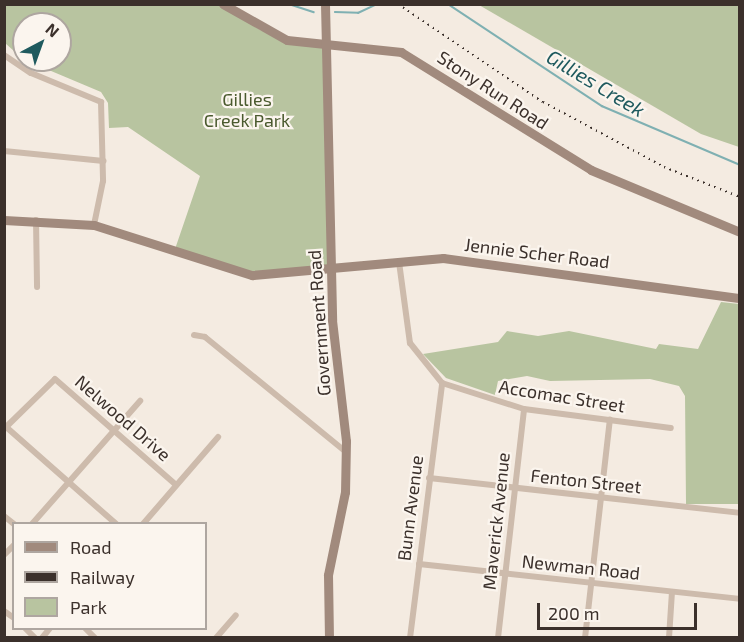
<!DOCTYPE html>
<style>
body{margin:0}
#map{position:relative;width:744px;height:642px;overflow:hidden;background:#f4ebe1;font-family:"Exo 2",sans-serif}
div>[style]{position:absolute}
.green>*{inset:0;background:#b8c4a0}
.stream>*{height:1.5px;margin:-0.75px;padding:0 0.75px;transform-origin:0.75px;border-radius:0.75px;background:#7fb0b2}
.street>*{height:6px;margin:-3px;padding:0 3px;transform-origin:3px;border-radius:3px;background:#cdbbac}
.secondary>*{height:9px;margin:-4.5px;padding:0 4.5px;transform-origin:4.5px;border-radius:4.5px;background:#a18a7d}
.rail>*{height:1.5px;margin-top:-0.75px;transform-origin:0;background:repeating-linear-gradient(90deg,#3b302b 0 1.5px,transparent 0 6px)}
span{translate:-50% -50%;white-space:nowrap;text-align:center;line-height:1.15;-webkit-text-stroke:4.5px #fbf5ee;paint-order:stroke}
.street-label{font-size:18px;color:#3b302b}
.park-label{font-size:18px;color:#4a5a2e}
.water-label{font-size:20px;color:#1f5a5e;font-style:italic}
.frame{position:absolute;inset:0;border:6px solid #3b302b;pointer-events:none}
.legend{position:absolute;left:12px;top:522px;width:195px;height:108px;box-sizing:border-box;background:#fbf5ee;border:2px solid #aea6a0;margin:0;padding:8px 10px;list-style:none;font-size:18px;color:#3b302b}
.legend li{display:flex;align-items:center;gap:12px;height:30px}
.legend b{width:30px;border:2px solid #aea6a0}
.north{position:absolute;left:12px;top:12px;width:60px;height:60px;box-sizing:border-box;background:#fbf5ee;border:2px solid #aea6a0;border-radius:50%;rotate:41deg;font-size:16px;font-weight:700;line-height:24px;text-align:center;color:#3b302b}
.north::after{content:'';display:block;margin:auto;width:21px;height:27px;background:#1f5a5e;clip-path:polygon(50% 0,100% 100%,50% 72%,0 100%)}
.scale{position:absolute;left:537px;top:603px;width:160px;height:27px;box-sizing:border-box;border:3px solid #3b302b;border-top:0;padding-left:8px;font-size:18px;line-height:21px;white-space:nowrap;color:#3b302b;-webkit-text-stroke:4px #fbf5ee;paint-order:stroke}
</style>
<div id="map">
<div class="green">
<i style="clip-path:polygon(223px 4px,260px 30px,326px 46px,330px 269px,264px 276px,174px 252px,200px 176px,128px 127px,109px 128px,108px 103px,101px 92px,25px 60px,60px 60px,60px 24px,24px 24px,24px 60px,5px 43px,5px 5px)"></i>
<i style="clip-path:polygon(479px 5px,739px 5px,739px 147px,701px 134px)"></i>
<i style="clip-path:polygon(721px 302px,739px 304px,739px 504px,686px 504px,685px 396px,679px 386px,650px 379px,550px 381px,527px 376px,498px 381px,495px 395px,446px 378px,423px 354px,498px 342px,507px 331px,538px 336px,569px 331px,656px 349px,659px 344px,698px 349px)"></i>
</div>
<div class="stream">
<i style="left:289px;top:4px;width:26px;rotate:18deg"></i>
<i style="left:448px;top:4px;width:185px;rotate:33.5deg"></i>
<i style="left:602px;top:106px;width:150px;rotate:23.1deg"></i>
<i style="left:335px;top:12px;width:23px;rotate:2deg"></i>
<i style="left:358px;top:13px;width:21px;rotate:-25deg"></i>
</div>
<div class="street">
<i style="left:4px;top:55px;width:32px;rotate:34deg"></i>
<i style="left:31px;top:73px;width:76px;rotate:22.5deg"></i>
<i style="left:101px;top:102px;width:79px;rotate:88.5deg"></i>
<i style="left:103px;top:181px;width:45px;rotate:101.6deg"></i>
<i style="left:4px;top:151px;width:100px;rotate:5.7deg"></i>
<i style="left:36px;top:220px;width:67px;rotate:89.1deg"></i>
<i style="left:399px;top:262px;width:82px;rotate:82.3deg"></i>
<i style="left:410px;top:343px;width:51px;rotate:51.3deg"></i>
<i style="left:442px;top:383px;width:86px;rotate:17.6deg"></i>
<i style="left:524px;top:409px;width:148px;rotate:7.4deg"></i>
<i style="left:194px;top:335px;width:11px;rotate:10deg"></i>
<i style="left:205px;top:337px;width:182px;rotate:39.2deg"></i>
<i style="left:5px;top:426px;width:148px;rotate:41.4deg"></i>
<i style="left:4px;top:429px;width:71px;rotate:-44.4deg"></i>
<i style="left:55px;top:379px;width:161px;rotate:41.2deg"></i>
<i style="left:429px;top:478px;width:313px;rotate:6.4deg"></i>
<i style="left:4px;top:516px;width:13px;rotate:39deg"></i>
<i style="left:32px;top:524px;width:164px;rotate:-48.7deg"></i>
<i style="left:143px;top:524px;width:115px;rotate:-49.2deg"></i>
<i style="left:4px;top:555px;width:14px;rotate:-45deg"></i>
<i style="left:419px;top:564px;width:323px;rotate:6.2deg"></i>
<i style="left:4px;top:611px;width:12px;rotate:35deg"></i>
<i style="left:25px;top:628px;width:14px;rotate:45deg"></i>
<i style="left:85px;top:628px;width:14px;rotate:45deg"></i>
<i style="left:42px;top:638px;width:13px;rotate:-51deg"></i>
<i style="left:216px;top:638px;width:30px;rotate:-49deg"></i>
<i style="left:410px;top:638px;width:257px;rotate:-82.8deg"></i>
<i style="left:498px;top:638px;width:230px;rotate:-83.5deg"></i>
<i style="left:585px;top:638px;width:220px;rotate:-83.5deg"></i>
<i style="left:669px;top:638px;width:46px;rotate:-86.3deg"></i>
</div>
<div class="secondary">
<i style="left:223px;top:4px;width:73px;rotate:29.4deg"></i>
<i style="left:287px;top:40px;width:115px;rotate:6deg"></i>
<i style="left:401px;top:52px;width:224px;rotate:31.8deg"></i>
<i style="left:591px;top:170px;width:161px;rotate:22.6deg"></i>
<i style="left:325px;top:4px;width:316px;rotate:88.7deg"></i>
<i style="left:332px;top:320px;width:122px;rotate:83.4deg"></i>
<i style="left:346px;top:441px;width:51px;rotate:91.1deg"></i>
<i style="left:345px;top:492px;width:85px;rotate:101.6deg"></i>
<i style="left:328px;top:575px;width:63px;rotate:89.1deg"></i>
<i style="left:4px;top:220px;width:90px;rotate:3.2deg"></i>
<i style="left:94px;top:225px;width:166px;rotate:17.6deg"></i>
<i style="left:252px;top:275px;width:192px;rotate:-5.1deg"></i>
<i style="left:443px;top:258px;width:300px;rotate:7.7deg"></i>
</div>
<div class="rail">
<i style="left:398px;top:4px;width:175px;rotate:34.1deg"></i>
<i style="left:543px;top:102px;width:137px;rotate:28.2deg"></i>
<i style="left:664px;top:167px;width:82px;rotate:21.5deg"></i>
</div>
<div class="street-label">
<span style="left:493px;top:90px;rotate:33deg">Stony Run Road</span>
<span style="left:537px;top:253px;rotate:7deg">Jennie Scher Road</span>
<span style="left:319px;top:323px;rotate:-94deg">Government Road</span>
<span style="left:562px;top:396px;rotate:9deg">Accomac Street</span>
<span style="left:123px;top:418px;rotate:41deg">Nelwood Drive</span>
<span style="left:586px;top:481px;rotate:6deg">Fenton Street</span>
<span style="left:410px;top:508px;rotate:-83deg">Bunn Avenue</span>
<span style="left:496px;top:521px;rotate:-84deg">Maverick Avenue</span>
<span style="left:581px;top:567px;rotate:6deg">Newman Road</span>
</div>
<div class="park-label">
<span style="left:247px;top:110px">Gillies<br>Creek Park</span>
</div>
<div class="water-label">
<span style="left:596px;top:83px;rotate:31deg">Gillies Creek</span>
</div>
<div class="frame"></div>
<ul class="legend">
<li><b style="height:8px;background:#a18a7d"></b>Road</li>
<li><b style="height:8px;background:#3b302b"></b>Railway</li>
<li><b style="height:16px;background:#b8c4a0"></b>Park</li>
</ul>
<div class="north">N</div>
<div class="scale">200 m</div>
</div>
